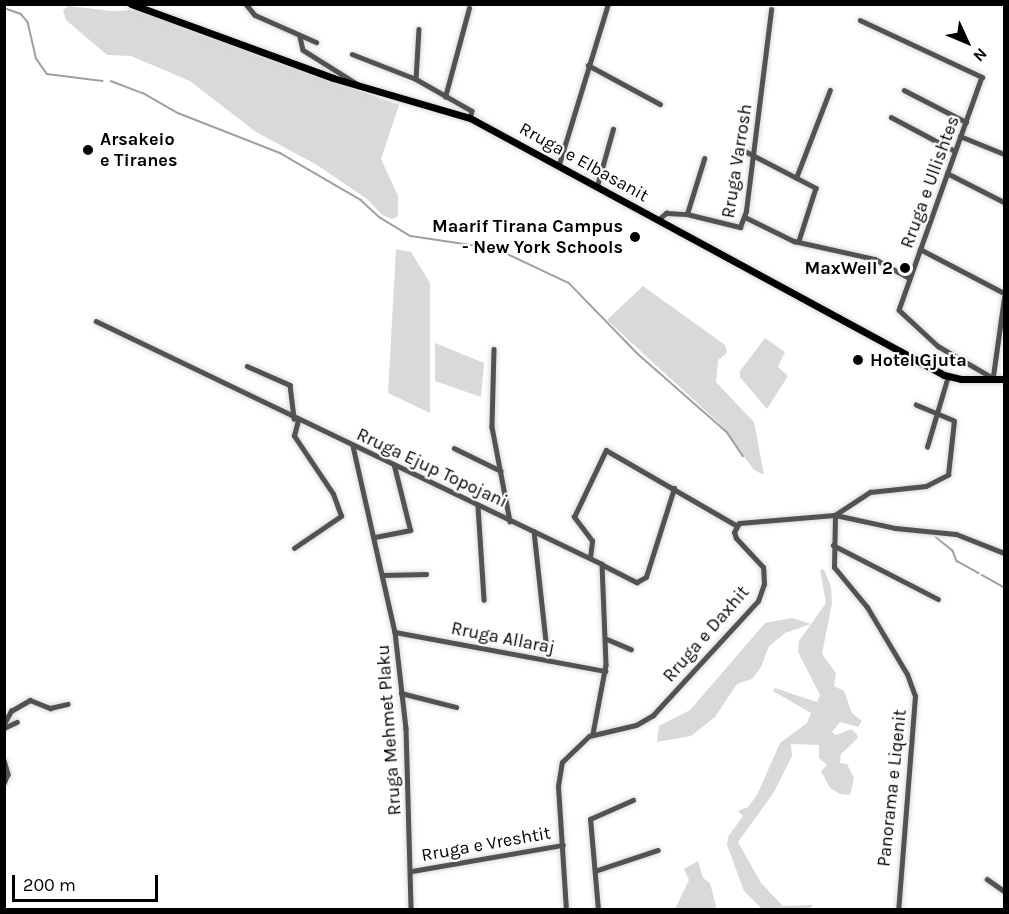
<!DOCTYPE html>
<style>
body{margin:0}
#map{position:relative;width:1009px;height:914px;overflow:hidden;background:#fff;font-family:Karla,sans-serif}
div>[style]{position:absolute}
.green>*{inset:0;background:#d9d9d9}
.stream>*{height:1.5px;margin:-0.75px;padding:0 0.75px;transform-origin:0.75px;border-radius:0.75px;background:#a0a0a0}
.roads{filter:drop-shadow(0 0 2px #dbdbdb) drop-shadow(0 0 2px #dbdbdb)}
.minor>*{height:4.5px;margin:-2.25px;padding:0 2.25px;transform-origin:2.25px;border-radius:2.25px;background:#525252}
.tertiary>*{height:5px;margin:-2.5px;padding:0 2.5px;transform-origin:2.5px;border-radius:2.5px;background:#525252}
.primary>*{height:7px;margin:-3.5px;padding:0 3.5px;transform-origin:3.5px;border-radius:3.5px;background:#000}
.dots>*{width:16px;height:16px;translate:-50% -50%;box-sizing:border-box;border:3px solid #fff;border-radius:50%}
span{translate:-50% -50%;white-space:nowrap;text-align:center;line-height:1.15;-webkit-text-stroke:4.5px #fff;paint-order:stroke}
.poi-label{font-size:18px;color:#000;font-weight:700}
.left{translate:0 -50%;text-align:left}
.right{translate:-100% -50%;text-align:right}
.street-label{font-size:18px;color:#000}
.frame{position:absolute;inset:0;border:6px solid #000;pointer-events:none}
.north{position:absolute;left:937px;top:12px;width:60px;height:60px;-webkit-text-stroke:4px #fff;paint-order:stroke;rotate:134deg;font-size:16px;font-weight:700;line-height:24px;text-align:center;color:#000}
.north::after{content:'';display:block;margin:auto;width:21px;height:27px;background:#000;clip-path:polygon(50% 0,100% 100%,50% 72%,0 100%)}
.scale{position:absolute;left:12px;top:875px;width:146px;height:27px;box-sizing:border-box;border:3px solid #000;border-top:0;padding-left:8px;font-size:18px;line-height:21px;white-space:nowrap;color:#000;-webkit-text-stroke:4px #fff;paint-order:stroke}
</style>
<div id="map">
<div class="green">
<i style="clip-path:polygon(69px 6px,112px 11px,136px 10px,399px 105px,381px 159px,398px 196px,398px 216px,392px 219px,382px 215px,367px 199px,317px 165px,256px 132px,190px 81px,131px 56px,107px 55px,66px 20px,63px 10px)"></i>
<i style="clip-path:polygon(396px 249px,411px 252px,430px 283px,430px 413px,388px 393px)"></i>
<i style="clip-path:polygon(643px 286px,725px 345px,727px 353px,718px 360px,716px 382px,754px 422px,764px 475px,754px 470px,722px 426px,607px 320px)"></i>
<i style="clip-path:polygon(765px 338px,785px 352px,778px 367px,788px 376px,767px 409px,740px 377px,740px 371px)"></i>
<i style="clip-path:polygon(435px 343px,484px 363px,481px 397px,435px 381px)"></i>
<i style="clip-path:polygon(820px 569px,824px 570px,831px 586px,832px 603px,822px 654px,836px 673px,834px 686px,844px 691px,852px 713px,862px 721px,858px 727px,840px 722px,832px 732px,836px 735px,851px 729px,856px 733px,858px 738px,841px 754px,840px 763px,847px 764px,854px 778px,850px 795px,840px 794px,830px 788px,821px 771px,827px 765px,819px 758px,819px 745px,791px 744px,792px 756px,774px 792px,738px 842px,761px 883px,783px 906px,813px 905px,810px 909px,762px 909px,744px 891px,727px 845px,728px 837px,743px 816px,738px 811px,748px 807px,757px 795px,780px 743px,807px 723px,811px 713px,773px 691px,775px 688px,817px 702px,820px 695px,798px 652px,799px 641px,826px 603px)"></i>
<i style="clip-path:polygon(792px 618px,811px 624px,785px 633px,769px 646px,761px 667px,752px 679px,737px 684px,715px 717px,691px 736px,657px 742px,659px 726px,690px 710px,765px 623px)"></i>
<i style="clip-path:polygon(698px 861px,703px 878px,710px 883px,716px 906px,714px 909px,675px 909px,689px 880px,684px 869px)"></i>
</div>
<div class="stream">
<i style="left:4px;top:8px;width:18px;rotate:19deg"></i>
<i style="left:21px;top:14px;width:11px;rotate:49deg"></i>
<i style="left:28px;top:22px;width:37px;rotate:77deg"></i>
<i style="left:36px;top:58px;width:19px;rotate:55deg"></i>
<i style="left:47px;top:74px;width:56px;rotate:7.1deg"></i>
<i style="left:111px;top:81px;width:34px;rotate:21deg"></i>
<i style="left:143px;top:93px;width:40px;rotate:29.7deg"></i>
<i style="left:178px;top:113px;width:110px;rotate:21.4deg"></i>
<i style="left:280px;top:153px;width:94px;rotate:30.1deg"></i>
<i style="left:361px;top:200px;width:25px;rotate:43deg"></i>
<i style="left:379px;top:217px;width:37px;rotate:31deg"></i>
<i style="left:411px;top:236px;width:87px;rotate:8.6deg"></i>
<i style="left:497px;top:249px;width:80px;rotate:25.3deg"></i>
<i style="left:569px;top:283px;width:98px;rotate:45.8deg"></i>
<i style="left:637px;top:353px;width:120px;rotate:41.3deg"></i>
<i style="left:727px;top:432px;width:29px;rotate:56deg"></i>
<i style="left:936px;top:537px;width:22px;rotate:39deg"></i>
<i style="left:953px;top:551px;width:11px;rotate:68deg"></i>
<i style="left:957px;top:561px;width:25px;rotate:29deg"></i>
<i style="left:982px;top:575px;width:25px;rotate:29deg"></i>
</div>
<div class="roads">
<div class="minor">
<i style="left:246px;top:4px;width:14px;rotate:51deg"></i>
<i style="left:255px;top:15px;width:67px;rotate:23.9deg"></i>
<i style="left:860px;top:20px;width:135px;rotate:25deg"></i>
<i style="left:982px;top:77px;width:247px;rotate:109.6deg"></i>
<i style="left:899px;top:310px;width:53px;rotate:42.7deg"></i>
<i style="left:938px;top:346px;width:66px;rotate:30.1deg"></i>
<i style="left:419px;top:29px;width:50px;rotate:93.4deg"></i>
<i style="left:416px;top:79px;width:64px;rotate:29.7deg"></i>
<i style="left:472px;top:111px;width:7px;rotate:106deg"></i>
<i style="left:300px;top:37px;width:13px;rotate:77deg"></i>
<i style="left:303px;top:50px;width:70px;rotate:32.1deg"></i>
<i style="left:352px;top:54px;width:69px;rotate:21.3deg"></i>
<i style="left:588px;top:65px;width:82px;rotate:28.4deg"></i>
<i style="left:904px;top:90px;width:70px;rotate:27.3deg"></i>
<i style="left:445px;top:97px;width:92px;rotate:-74.9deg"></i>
<i style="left:891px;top:117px;width:72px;rotate:28deg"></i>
<i style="left:960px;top:136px;width:48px;rotate:22.2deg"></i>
<i style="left:745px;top:151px;width:80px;rotate:27.5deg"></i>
<i style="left:816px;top:188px;width:56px;rotate:107.8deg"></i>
<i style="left:947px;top:173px;width:64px;rotate:27deg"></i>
<i style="left:796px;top:178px;width:94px;rotate:-68.9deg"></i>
<i style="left:597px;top:186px;width:59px;rotate:-74.3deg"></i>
<i style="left:687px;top:214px;width:58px;rotate:-72.8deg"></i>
<i style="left:745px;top:217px;width:55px;rotate:26.1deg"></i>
<i style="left:794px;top:241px;width:83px;rotate:12.5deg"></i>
<i style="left:875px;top:259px;width:39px;rotate:29deg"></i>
<i style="left:658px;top:220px;width:11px;rotate:-41deg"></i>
<i style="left:666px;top:213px;width:21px;rotate:3deg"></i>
<i style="left:687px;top:214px;width:55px;rotate:13.8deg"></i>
<i style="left:740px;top:227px;width:17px;rotate:-69deg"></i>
<i style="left:746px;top:211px;width:203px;rotate:-82.9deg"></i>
<i style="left:920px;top:249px;width:95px;rotate:27.6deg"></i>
<i style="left:96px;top:321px;width:561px;rotate:25.65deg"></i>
<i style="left:602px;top:564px;width:101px;rotate:87.7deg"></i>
<i style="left:606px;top:665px;width:70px;rotate:100.7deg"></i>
<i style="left:494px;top:349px;width:78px;rotate:91.5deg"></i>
<i style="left:492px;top:427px;width:96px;rotate:79.2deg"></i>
<i style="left:247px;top:366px;width:47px;rotate:23.8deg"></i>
<i style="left:290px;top:385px;width:34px;rotate:83deg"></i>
<i style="left:993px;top:376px;width:79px;rotate:-82deg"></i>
<i style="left:353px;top:446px;width:191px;rotate:77.3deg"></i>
<i style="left:395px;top:632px;width:97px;rotate:83.5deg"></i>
<i style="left:406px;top:728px;width:182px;rotate:88.4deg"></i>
<i style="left:927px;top:447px;width:74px;rotate:-73.5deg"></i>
<i style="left:454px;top:448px;width:52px;rotate:26.1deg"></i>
<i style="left:478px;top:506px;width:94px;rotate:86.3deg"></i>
<i style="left:835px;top:515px;width:42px;rotate:-33.3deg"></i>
<i style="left:870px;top:492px;width:56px;rotate:-6.1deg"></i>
<i style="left:926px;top:486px;width:25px;rotate:-27deg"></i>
<i style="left:948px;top:475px;width:54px;rotate:-83.7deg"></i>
<i style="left:954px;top:421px;width:41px;rotate:-157.2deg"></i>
<i style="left:534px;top:531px;width:130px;rotate:83.8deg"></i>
<i style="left:375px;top:537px;width:36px;rotate:-11deg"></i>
<i style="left:410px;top:530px;width:66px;rotate:-104deg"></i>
<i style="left:833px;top:545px;width:118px;rotate:27.2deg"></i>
<i style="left:294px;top:548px;width:57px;rotate:-34.2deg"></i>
<i style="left:341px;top:516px;width:23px;rotate:-110deg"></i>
<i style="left:333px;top:494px;width:70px;rotate:-123.9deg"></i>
<i style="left:294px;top:436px;width:16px;rotate:-76deg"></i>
<i style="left:590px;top:558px;width:17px;rotate:-83deg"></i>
<i style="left:592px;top:541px;width:30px;rotate:-127deg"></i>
<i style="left:574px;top:517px;width:74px;rotate:-64.5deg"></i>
<i style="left:606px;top:450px;width:150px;rotate:30deg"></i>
<i style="left:603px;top:565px;width:38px;rotate:27deg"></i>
<i style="left:637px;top:582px;width:10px;rotate:-29deg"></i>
<i style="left:646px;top:577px;width:93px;rotate:-72.5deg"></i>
<i style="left:384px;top:575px;width:42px;rotate:-1.4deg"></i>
<i style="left:395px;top:632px;width:214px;rotate:10.5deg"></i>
<i style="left:607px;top:639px;width:26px;rotate:23deg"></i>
<i style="left:401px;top:693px;width:57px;rotate:14.3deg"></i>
<i style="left:4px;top:724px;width:15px;rotate:-62deg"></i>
<i style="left:11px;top:711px;width:22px;rotate:-30deg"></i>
<i style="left:30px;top:700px;width:22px;rotate:22deg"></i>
<i style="left:50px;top:708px;width:18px;rotate:-13deg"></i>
<i style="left:4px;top:728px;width:14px;rotate:-25deg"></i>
<i style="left:4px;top:760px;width:15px;rotate:74deg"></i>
<i style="left:8px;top:774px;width:11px;rotate:112deg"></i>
<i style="left:412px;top:871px;width:153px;rotate:-9.8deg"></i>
<i style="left:595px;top:871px;width:66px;rotate:-18.4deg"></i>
<i style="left:987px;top:879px;width:21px;rotate:35deg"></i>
<i style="left:598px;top:910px;width:91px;rotate:-95deg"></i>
<i style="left:590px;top:819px;width:47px;rotate:-23.8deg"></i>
</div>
<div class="tertiary">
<i style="left:559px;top:164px;width:167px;rotate:-73deg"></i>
<i style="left:835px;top:515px;width:52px;rotate:91.1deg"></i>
<i style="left:834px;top:567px;width:52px;rotate:50.5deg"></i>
<i style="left:867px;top:607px;width:78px;rotate:59.2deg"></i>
<i style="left:907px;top:674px;width:23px;rotate:70deg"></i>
<i style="left:915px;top:696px;width:215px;rotate:94.5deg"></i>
<i style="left:566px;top:910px;width:124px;rotate:-93.7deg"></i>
<i style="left:558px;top:786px;width:24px;rotate:-81deg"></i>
<i style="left:562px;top:762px;width:37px;rotate:-44deg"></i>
<i style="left:589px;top:736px;width:48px;rotate:-13.2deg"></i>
<i style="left:636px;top:725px;width:20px;rotate:-30deg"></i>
<i style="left:653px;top:715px;width:155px;rotate:-47.4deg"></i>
<i style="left:758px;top:601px;width:18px;rotate:-71deg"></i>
<i style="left:764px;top:584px;width:17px;rotate:-93deg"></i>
<i style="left:763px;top:567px;width:40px;rotate:-133deg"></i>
<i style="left:736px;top:538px;width:6px;rotate:-108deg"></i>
<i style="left:734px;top:532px;width:10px;rotate:-61deg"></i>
<i style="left:739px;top:523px;width:96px;rotate:-4.8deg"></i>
<i style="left:835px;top:515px;width:61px;rotate:12.2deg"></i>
<i style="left:895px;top:528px;width:61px;rotate:5.6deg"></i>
<i style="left:956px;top:534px;width:52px;rotate:21.6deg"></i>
</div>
<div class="primary">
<i style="left:131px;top:4px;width:215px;rotate:20.1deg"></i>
<i style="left:333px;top:78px;width:143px;rotate:16.3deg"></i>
<i style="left:470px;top:118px;width:539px;rotate:28.47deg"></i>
<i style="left:944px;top:375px;width:17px;rotate:13deg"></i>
<i style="left:961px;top:379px;width:43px"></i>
</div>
</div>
<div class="dots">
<i style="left:88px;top:150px;background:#000"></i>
<i style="left:635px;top:237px;background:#000"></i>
<i style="left:905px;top:268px;background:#000"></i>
<i style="left:858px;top:360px;background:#000"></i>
</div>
<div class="poi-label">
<span class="left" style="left:100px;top:150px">Arsakeio<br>e Tiranes</span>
<span class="right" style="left:623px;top:237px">Maarif Tirana Campus<br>- New York Schools</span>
<span class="right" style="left:893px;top:268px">MaxWell 2</span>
<span class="left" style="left:870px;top:360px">Hotel Gjuta</span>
</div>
<div class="street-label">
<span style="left:737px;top:161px;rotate:-81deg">Rruga Varrosh</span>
<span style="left:584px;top:162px;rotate:29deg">Rruga e Elbasanit</span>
<span style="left:930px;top:182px;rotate:-70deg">Rruga e Ullishtes</span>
<span style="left:432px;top:468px;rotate:25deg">Rruga Ejup Topojani</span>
<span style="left:706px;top:634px;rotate:-49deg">Rruga e Daxhit</span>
<span style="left:503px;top:638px;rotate:11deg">Rruga Allaraj</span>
<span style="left:389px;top:730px;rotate:-94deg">Rruga Mehmet Plaku</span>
<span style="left:892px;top:788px;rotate:-84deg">Panorama e Liqenit</span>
<span style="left:486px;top:844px;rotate:-10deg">Rruga e Vreshtit</span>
</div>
<div class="frame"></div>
<div class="north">N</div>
<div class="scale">200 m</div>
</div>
